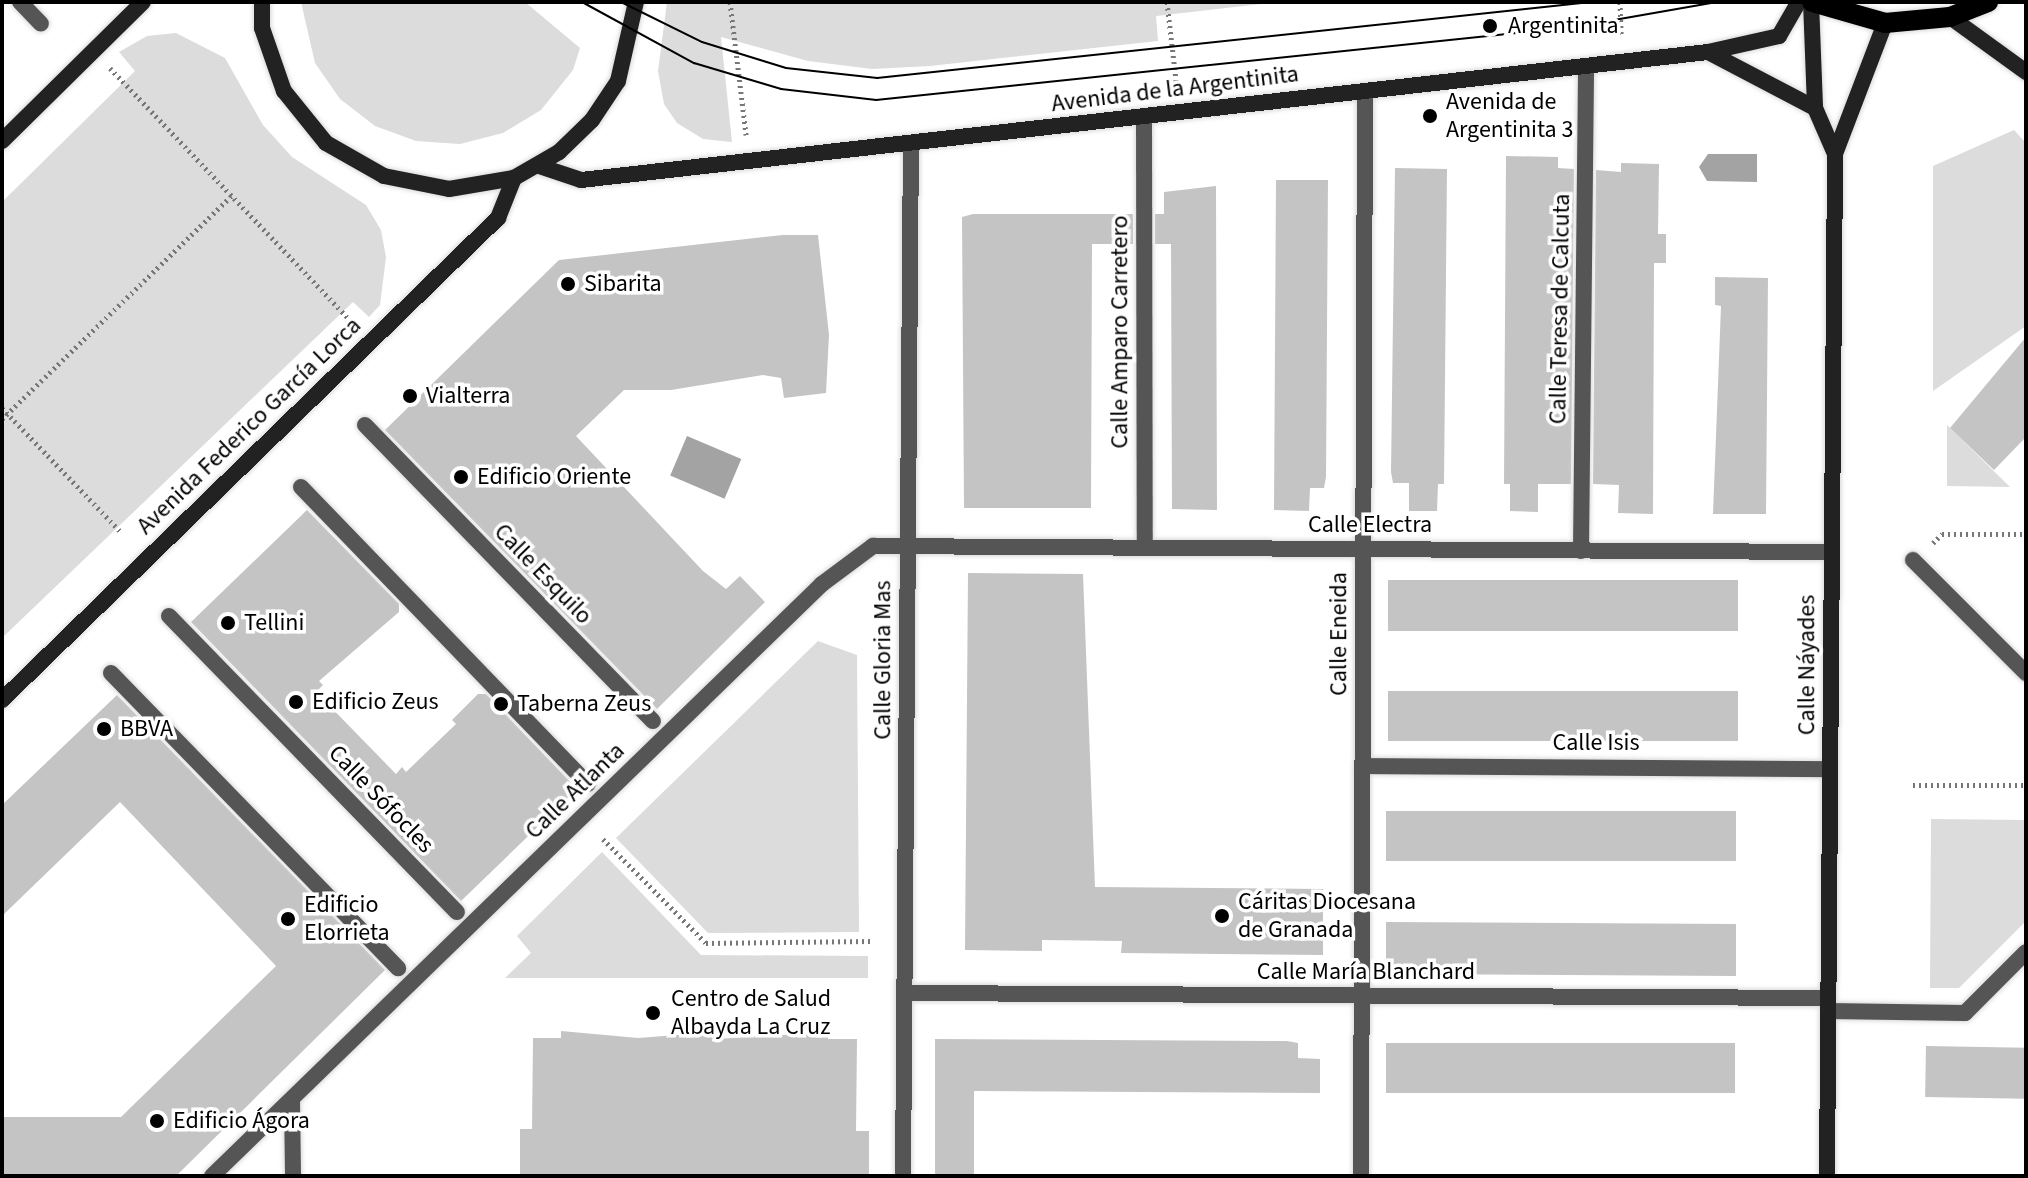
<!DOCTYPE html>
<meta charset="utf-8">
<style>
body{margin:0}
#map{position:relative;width:2028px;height:1178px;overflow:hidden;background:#fff;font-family:"Source Sans 3",sans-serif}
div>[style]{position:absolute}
.green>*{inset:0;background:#dcdcdc}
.water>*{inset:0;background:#a3a3a3;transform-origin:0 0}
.building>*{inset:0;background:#c4c4c4;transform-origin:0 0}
.path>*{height:5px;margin-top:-2.5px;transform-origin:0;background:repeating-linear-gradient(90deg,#777 0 2px,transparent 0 6px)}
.roads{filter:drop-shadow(0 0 2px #dbdbdb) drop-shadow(0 0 2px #dbdbdb)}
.street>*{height:16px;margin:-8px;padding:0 8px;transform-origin:8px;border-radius:8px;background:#555}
.secondary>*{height:16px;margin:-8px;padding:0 8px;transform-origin:8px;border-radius:8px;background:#222}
.primary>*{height:20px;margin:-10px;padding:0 10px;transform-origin:10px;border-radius:10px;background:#000}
.tram>*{height:2px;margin:-1px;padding:0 1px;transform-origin:1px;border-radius:1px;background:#000}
.dots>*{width:22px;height:22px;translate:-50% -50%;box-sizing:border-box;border:4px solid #fff;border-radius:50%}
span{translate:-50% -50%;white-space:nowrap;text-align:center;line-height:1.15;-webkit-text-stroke:7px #fff;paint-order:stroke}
.poi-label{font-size:24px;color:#000}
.left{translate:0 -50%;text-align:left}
.street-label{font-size:24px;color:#000}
.frame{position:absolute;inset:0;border:4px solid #000;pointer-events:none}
</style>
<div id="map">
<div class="green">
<i style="clip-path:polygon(301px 2px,525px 2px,580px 48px,573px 70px,541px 110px,503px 133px,460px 144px,416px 141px,375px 126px,340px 99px,315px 63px)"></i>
<i style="clip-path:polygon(667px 2px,1278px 2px,1156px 16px,1158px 41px,930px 66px,872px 69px,808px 61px,721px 37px,732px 142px,703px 139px,677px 123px,664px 104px,658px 71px)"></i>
<i style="clip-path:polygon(176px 33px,225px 58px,263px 125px,292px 157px,366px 205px,381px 230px,386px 257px,380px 305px,369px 317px,353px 302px,2px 638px,2px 202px,135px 71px,119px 52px,147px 36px)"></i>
<i style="clip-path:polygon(2014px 130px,2026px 143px,2026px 326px,1933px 391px,1933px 166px)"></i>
<i style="clip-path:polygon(1947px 425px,2010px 487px,1947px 486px)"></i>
<i style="clip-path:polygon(818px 641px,857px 655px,859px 932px,708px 933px,616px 838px)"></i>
<i style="clip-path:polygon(1931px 819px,2026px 820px,2026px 921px,1959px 988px,1930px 988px)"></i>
<i style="clip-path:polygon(602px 852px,701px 955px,868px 956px,868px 978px,505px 978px,531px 953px,517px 936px)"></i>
</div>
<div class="water">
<i style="clip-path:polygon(1708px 154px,1757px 154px,1757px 182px,1707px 181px,1699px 167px)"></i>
<i style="left:687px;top:436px;width:59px;height:43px;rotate:23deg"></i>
</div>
<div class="building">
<i style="clip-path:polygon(1506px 156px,1558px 157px,1558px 168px,1574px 169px,1571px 484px,1538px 484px,1538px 512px,1510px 511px,1510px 484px,1504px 484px)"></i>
<i style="clip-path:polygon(1621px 163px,1659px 164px,1658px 234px,1666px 234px,1666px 263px,1654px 263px,1653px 514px,1618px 513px,1619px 485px,1593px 484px,1596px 170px,1621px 172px)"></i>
<i style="clip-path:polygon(1395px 168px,1447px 169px,1444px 484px,1438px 484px,1437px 511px,1409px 511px,1409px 483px,1393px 483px,1391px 472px)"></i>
<i style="clip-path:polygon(1276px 180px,1328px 180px,1326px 477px,1324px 488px,1310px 488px,1309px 511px,1274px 510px)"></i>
<i style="clip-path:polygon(1216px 186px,1217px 510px,1172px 509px,1171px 244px,1155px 244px,1155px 214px,1164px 214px,1164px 192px)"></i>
<i style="clip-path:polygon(973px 214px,1133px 214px,1133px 244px,1092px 244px,1091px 508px,964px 508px,962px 217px)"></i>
<i style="clip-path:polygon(783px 235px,818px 235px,829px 335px,826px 393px,784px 398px,781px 378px,763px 375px,671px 390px,624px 390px,576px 436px,703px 571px,726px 589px,740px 576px,765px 602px,657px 709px,385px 430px,559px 260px)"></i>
<i style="clip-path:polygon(1715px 277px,1768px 278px,1766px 514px,1713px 514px,1721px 306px,1715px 305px)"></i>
<i style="clip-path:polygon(2026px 337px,2026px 437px,1994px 470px,1950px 428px)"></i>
<i style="clip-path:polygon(307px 510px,399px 604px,399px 612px,319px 681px,323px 685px,316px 692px,396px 774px,402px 767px,406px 772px,456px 724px,452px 720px,478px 694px,486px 694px,577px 789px,461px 901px,191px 622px)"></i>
<i style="clip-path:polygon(968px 573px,1083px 574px,1095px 887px,1323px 889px,1323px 955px,1121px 953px,1122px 941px,1042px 940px,1042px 951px,965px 950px)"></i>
<i style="left:1388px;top:580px;width:350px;height:51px"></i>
<i style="left:1388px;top:691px;width:350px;height:50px"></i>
<i style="clip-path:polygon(117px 695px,385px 970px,176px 1176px,2px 1176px,2px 1117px,121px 1117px,276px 966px,120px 802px,2px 916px,2px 805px)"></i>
<i style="left:1386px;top:811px;width:350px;height:50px"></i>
<i style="clip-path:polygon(1386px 922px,1736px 924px,1736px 976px,1400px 974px,1386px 971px)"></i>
<i style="clip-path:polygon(561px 1031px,638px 1038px,716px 1032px,716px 1039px,828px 1032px,828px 1039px,857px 1039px,856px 1131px,869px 1131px,869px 1176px,520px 1176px,520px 1129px,532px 1129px,533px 1038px,561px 1038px)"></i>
<i style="clip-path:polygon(935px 1039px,1287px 1041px,1298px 1043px,1298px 1058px,1320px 1059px,1320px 1093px,974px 1091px,974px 1176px,935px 1176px)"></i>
<i style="left:1386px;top:1043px;width:349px;height:50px"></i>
<i style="left:1926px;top:1046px;width:100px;height:51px;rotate:1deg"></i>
</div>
<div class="path">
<i style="left:730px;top:2px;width:134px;rotate:83.1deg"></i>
<i style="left:1167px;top:2px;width:87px;rotate:83.4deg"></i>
<i style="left:1620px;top:2px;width:35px;rotate:88deg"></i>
<i style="left:110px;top:68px;width:354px;rotate:46.4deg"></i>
<i style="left:2px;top:408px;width:172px;rotate:46.2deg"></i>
<i style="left:2px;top:419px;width:320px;rotate:-44.2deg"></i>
<i style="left:1933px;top:543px;width:13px;rotate:-45deg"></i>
<i style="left:1942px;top:534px;width:84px"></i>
<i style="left:1913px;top:785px;width:113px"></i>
<i style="left:603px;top:839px;width:146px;rotate:45.3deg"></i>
<i style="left:706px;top:943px;width:165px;rotate:-0.7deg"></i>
</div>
<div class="roads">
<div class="street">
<i style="left:20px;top:2px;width:30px;rotate:46deg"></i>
<i style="left:1144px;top:117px;width:431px;rotate:89.9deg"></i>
<i style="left:365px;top:425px;width:413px;rotate:45.8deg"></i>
<i style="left:301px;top:487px;width:413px;rotate:46deg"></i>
<i style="left:1581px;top:551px;width:484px;rotate:-89.4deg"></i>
<i style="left:1913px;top:560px;width:160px;rotate:45deg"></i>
<i style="left:169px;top:616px;width:413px;rotate:45.8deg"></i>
<i style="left:111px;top:673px;width:412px;rotate:45.8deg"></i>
<i style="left:1362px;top:766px;width:468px;rotate:0.4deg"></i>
<i style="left:905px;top:993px;width:923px;rotate:0.31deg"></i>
<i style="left:1828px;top:1011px;width:137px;rotate:0.8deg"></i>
<i style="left:1965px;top:1013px;width:86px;rotate:-45deg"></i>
<i style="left:292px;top:1102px;width:74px;rotate:89.2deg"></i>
<i style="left:212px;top:1176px;width:850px;rotate:-44.14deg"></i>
<i style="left:822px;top:584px;width:64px;rotate:-36.7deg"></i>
<i style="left:873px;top:546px;width:958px;rotate:0.36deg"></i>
<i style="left:903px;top:1176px;width:1032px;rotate:-89.56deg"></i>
<i style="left:1361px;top:1176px;width:1084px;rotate:-89.79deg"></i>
</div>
<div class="secondary">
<i style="left:262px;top:2px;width:26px;rotate:90deg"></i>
<i style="left:262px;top:28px;width:67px;rotate:70.8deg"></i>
<i style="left:284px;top:91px;width:67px;rotate:51.1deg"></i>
<i style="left:326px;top:143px;width:67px;rotate:29.6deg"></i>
<i style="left:384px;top:176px;width:66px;rotate:11.3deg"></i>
<i style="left:449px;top:189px;width:66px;rotate:-9.6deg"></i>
<i style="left:514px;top:178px;width:52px;rotate:-30deg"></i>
<i style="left:559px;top:152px;width:46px;rotate:-44.1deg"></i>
<i style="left:592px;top:120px;width:47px;rotate:-56.3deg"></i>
<i style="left:618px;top:81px;width:81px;rotate:-77.2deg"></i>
<i style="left:1811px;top:2px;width:106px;rotate:87.8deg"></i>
<i style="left:1815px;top:108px;width:50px;rotate:66.5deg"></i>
<i style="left:1950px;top:17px;width:94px;rotate:35.9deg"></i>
<i style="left:1708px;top:52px;width:121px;rotate:27.6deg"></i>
<i style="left:2px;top:141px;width:198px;rotate:-44.6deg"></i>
<i style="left:539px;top:166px;width:44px;rotate:18.4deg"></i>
<i style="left:581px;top:180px;width:1134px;rotate:-6.48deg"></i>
<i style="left:1708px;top:52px;width:73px;rotate:-12.7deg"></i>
<i style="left:1779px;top:36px;width:39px;rotate:-60deg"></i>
<i style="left:2px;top:700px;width:692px;rotate:-44.18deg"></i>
<i style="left:498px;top:218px;width:43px;rotate:-68.2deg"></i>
<i style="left:1827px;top:1176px;width:1022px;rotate:-89.55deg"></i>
<i style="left:1835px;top:154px;width:140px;rotate:-69.1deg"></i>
</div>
<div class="primary">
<i style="left:1812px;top:2px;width:76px;rotate:16deg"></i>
<i style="left:1885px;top:23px;width:65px;rotate:-5.3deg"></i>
<i style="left:1950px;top:17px;width:41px;rotate:-21.5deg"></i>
</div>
</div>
<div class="tram">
<i style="left:582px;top:2px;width:128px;rotate:28.6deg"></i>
<i style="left:694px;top:63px;width:91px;rotate:16.6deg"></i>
<i style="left:781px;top:89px;width:96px;rotate:6.6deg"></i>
<i style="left:876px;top:100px;width:702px;rotate:-5.97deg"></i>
<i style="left:1574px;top:27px;width:145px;rotate:-9.9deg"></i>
<i style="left:621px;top:2px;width:90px;rotate:26.3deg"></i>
<i style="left:702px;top:42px;width:88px;rotate:17.2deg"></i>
<i style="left:786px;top:68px;width:92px;rotate:6.3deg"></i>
<i style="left:877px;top:78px;width:718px;rotate:-6.08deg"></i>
</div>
<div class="dots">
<i style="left:1490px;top:26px;background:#000"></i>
<i style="left:1430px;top:116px;background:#000"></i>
<i style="left:568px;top:284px;background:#000"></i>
<i style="left:410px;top:396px;background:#000"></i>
<i style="left:461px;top:477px;background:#000"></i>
<i style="left:228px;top:623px;background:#000"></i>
<i style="left:296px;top:702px;background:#000"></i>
<i style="left:501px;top:704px;background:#000"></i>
<i style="left:104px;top:729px;background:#000"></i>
<i style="left:1222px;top:916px;background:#000"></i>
<i style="left:288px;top:919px;background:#000"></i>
<i style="left:653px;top:1013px;background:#000"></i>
<i style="left:157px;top:1121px;background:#000"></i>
</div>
<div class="poi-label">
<span class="left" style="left:1508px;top:26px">Argentinita</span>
<span class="left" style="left:1446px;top:116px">Avenida de<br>Argentinita 3</span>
<span class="left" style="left:584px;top:284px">Sibarita</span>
<span class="left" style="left:426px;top:396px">Vialterra</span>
<span class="left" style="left:477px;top:477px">Edificio Oriente</span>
<span class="left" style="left:244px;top:623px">Tellini</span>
<span class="left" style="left:312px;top:702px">Edificio Zeus</span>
<span class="left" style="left:517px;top:704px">Taberna Zeus</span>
<span class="left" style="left:120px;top:729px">BBVA</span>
<span class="left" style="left:1238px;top:916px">Cáritas Diocesana<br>de Granada</span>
<span class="left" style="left:304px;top:919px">Edificio<br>Elorrieta</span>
<span class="left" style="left:671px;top:1013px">Centro de Salud<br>Albayda La Cruz</span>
<span class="left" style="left:173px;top:1121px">Edificio Ágora</span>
</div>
<div class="street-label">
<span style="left:1175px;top:89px;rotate:-7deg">Avenida de la Argentinita</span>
<span style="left:1560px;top:309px;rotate:-89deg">Calle Teresa de Calcuta</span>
<span style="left:1120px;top:332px;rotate:-90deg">Calle Amparo Carretero</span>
<span style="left:249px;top:426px;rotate:-44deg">Avenida Federico García Lorca</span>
<span style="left:1370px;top:525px">Calle Electra</span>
<span style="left:543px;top:574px;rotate:46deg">Calle Esquilo</span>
<span style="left:1339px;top:634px;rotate:-90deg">Calle Eneida</span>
<span style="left:883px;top:660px;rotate:-90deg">Calle Gloria Mas</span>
<span style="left:1807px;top:665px;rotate:-90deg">Calle Náyades</span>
<span style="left:1596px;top:743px">Calle Isis</span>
<span style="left:575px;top:791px;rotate:-44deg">Calle Atlanta</span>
<span style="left:381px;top:799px;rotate:46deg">Calle Sófocles</span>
<span style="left:1366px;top:972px">Calle María Blanchard</span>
</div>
<div class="frame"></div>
</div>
